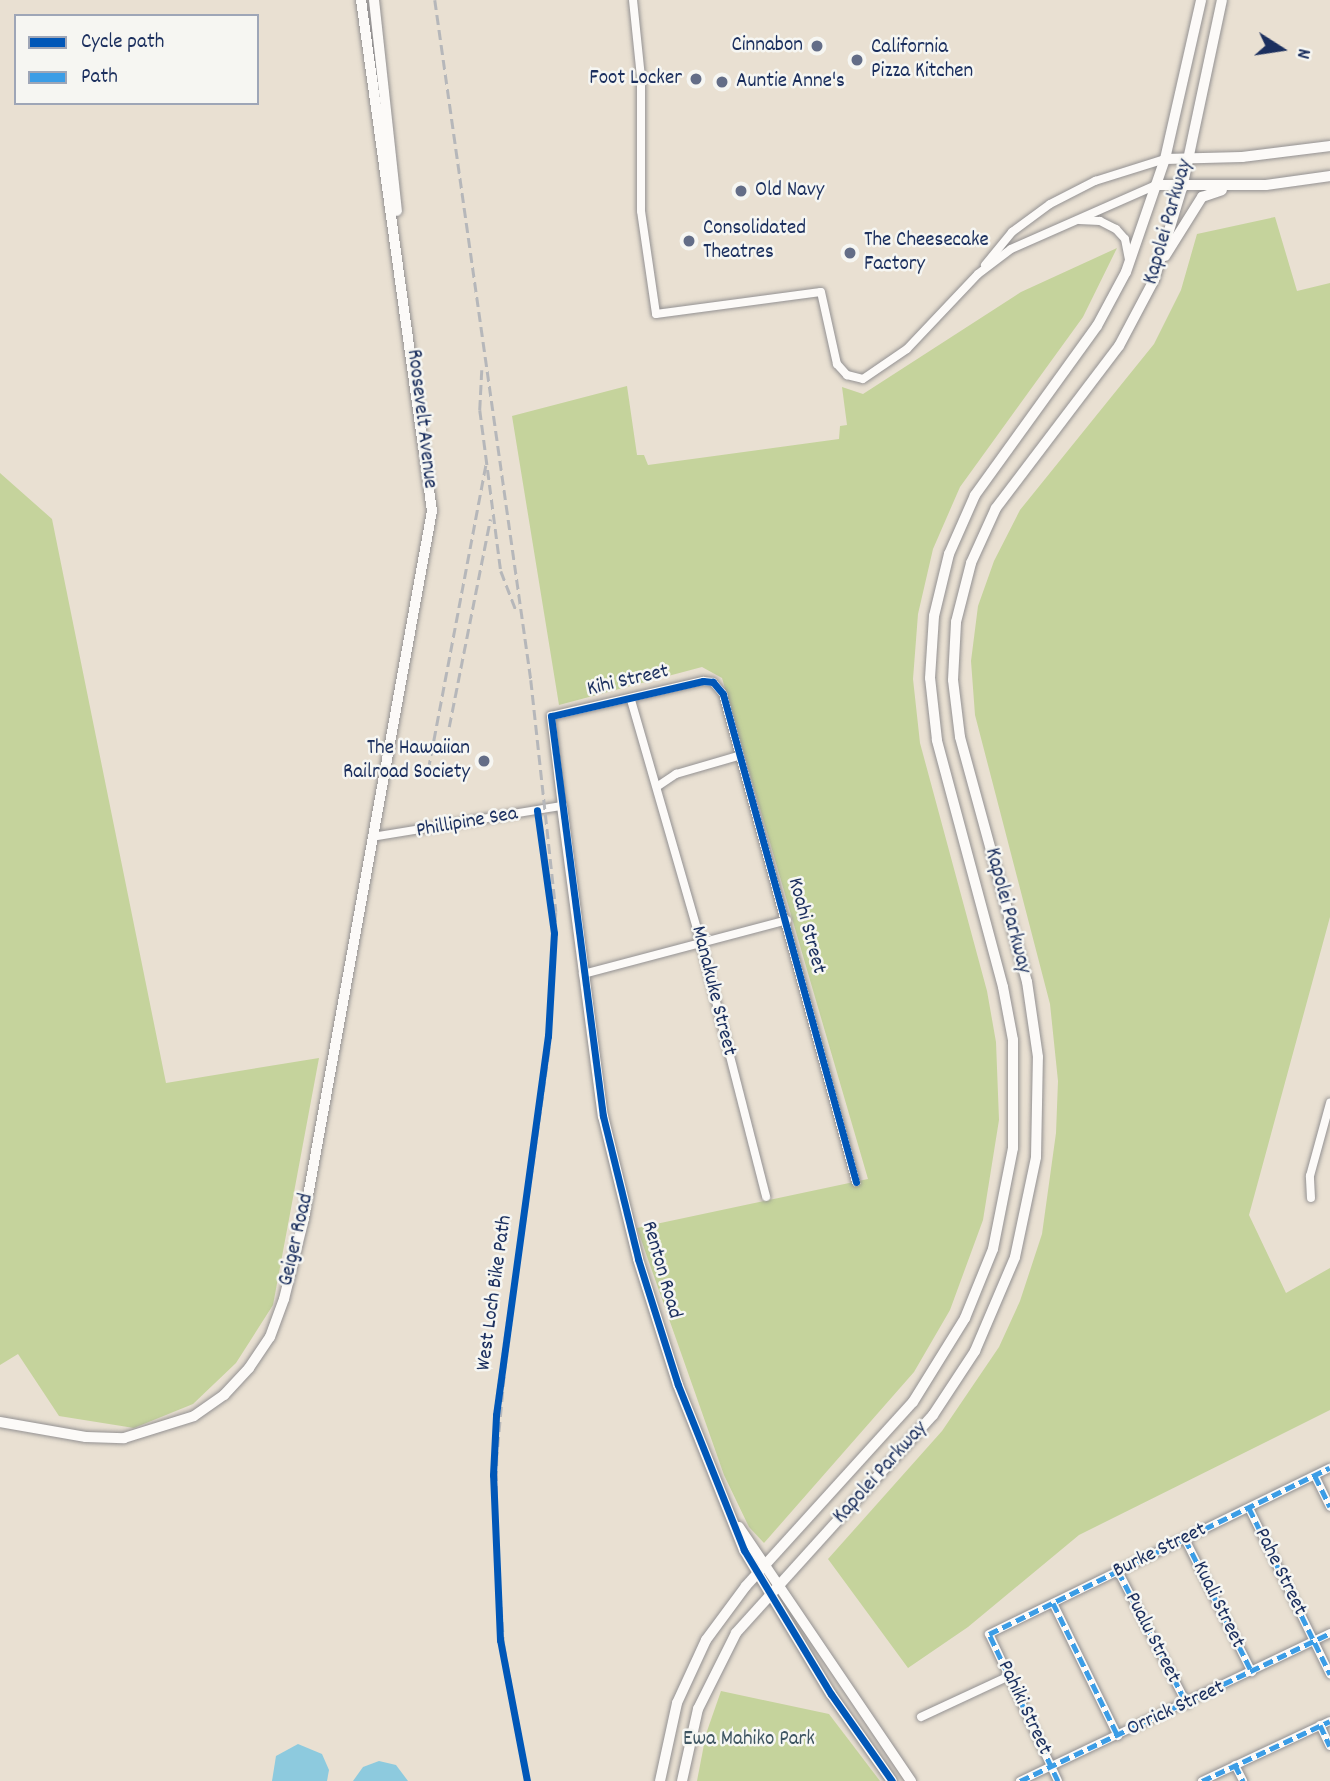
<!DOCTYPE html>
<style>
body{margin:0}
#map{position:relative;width:1330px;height:1781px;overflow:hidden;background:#e9e0d2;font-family:Dekko,sans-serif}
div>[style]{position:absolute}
.green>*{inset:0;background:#c5d39c}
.water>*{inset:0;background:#8dcade}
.roads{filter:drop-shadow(0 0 2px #939192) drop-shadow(0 0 2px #939192)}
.minor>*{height:8px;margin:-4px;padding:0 4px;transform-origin:4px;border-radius:4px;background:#fcfaf8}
.tertiary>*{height:10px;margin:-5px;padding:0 5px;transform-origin:5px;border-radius:5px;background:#fcfaf8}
.secondary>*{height:10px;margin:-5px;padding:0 5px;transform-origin:5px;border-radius:5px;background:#fcfaf8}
.rail>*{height:2.5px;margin-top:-1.25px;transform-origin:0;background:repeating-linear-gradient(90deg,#b6b7ba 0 10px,transparent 0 15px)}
.quiet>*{height:5px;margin-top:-2.5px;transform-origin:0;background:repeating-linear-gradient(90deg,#3b9de6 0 10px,transparent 0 15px)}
.cycleway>*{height:7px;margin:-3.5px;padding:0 3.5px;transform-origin:3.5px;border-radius:3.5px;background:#0057b8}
.dots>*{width:19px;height:19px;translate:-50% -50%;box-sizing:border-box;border:4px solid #f6f6f2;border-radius:50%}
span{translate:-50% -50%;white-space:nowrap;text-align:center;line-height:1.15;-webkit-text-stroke:5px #f6f6f2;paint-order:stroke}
.poi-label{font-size:21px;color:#1b2f5e}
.right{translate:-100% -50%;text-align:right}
.left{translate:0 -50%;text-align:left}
.street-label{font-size:21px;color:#1b2f5e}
.park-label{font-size:21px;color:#3e5562}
.legend{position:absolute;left:14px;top:14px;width:245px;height:91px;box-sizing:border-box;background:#f6f6f2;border:2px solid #9ea6b7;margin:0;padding:9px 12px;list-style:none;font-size:21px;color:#1b2f5e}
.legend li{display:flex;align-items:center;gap:14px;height:35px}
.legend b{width:35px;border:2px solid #9ea6b7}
.north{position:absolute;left:1246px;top:14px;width:70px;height:70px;-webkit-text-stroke:5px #f6f6f2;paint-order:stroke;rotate:102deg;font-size:19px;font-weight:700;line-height:28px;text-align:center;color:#1b2f5e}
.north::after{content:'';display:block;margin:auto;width:24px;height:32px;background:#1b2f5e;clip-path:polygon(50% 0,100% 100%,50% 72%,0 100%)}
</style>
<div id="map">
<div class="green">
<i style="clip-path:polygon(1275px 217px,1297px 291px,1330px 283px,1330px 917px,1249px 1215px,1286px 1293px,1330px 1268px,1330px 1410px,1079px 1535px,968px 1627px,908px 1668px,828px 1559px,942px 1431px,999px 1347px,1020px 1301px,1042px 1234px,1056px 1133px,1058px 1081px,1050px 1004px,975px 715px,971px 661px,978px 606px,994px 561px,1020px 510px,1154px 344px,1181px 290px,1197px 234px)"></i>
<i style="clip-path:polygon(1117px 248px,1083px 317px,960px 487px,933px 549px,918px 614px,913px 679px,920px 743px,987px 991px,996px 1042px,999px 1120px,983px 1220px,950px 1310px,914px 1372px,764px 1543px,749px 1527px,724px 1475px,637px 1228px,868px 1179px,722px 678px,702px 667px,559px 705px,512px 416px,627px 386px,637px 455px,644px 455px,648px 465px,839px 439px,840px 426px,847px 425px,842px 387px,863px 394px,1021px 292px)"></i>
<i style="clip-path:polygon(0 473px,52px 519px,166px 1083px,319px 1058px,273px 1305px,236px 1363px,193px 1404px,134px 1428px,59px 1416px,18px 1354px,0 1365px)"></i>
<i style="clip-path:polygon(721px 1691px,829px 1714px,880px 1781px,697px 1781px,706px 1734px)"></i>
</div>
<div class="water">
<i style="clip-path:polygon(298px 1744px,322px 1754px,329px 1770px,327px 1781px,272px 1781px,276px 1756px)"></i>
<i style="clip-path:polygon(379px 1761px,396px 1765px,408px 1781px,353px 1781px,363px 1767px)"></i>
</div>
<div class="roads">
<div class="minor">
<i style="left:633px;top:0;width:78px;rotate:84.1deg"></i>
<i style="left:641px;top:78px;width:133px;rotate:90deg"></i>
<i style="left:641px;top:211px;width:104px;rotate:81.7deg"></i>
<i style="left:656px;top:314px;width:166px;rotate:-7.6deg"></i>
<i style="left:821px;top:292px;width:74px;rotate:77.5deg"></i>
<i style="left:837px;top:364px;width:15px;rotate:48deg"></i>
<i style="left:847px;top:375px;width:16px;rotate:14deg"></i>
<i style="left:863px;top:379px;width:53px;rotate:-34.3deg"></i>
<i style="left:907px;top:349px;width:103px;rotate:-46.6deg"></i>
<i style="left:978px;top:274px;width:41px;rotate:-37.1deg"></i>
<i style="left:1011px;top:249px;width:158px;rotate:-23.8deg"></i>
<i style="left:1079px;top:220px;width:21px;rotate:3deg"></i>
<i style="left:1100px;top:221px;width:18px;rotate:27deg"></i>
<i style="left:1116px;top:229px;width:13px;rotate:48deg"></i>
<i style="left:1125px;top:239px;width:21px;rotate:79deg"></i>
<i style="left:985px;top:265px;width:43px;rotate:-50.7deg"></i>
<i style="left:1012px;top:232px;width:47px;rotate:-36.4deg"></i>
<i style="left:1050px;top:204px;width:51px;rotate:-27.1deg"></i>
<i style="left:1095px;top:181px;width:73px;rotate:-17.4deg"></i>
<i style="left:631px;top:700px;width:253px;rotate:73.9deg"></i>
<i style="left:701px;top:943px;width:262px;rotate:75.6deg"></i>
<i style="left:658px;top:786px;width:22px;rotate:-34deg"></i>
<i style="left:676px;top:774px;width:65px;rotate:-16.2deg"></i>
<i style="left:372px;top:837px;width:193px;rotate:-9.3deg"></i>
<i style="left:562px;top:806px;width:91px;rotate:-97deg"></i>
<i style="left:551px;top:716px;width:156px;rotate:-13deg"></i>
<i style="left:703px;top:681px;width:10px;rotate:6deg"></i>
<i style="left:713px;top:682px;width:16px;rotate:50deg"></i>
<i style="left:723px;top:694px;width:506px;rotate:74.75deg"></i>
<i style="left:583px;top:974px;width:211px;rotate:-14.8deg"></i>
<i style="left:1311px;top:1198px;width:22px;rotate:-93deg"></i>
<i style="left:1310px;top:1176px;width:76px;rotate:-74.7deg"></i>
<i style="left:1315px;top:1476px;width:34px;rotate:64deg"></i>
<i style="left:1249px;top:1508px;width:185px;rotate:64deg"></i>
<i style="left:1185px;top:1539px;width:149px;rotate:63.3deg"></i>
<i style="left:1118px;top:1571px;width:150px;rotate:62.6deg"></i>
<i style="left:1053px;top:1603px;width:148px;rotate:64deg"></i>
<i style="left:921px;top:1717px;width:97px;rotate:-25deg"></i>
<i style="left:1320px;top:1725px;width:23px;rotate:65deg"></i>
<i style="left:1235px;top:1765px;width:18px;rotate:63deg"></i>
<i style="left:1020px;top:1781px;width:344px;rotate:-25.5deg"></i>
<i style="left:1058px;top:1781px;width:162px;rotate:-115.1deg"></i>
<i style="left:989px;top:1634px;width:379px;rotate:-26deg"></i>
<i style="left:1202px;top:1781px;width:141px;rotate:-25.1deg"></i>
</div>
<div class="tertiary">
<i style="left:562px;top:806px;width:313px;rotate:82.5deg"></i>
<i style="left:603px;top:1116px;width:147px;rotate:76.2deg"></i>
<i style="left:638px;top:1259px;width:132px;rotate:72.4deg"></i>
<i style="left:678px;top:1385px;width:178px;rotate:68.2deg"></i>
<i style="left:744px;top:1550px;width:168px;rotate:58.9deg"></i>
<i style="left:831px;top:1694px;width:106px;rotate:55deg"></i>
<i style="left:739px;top:1527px;width:307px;rotate:55.9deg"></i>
</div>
<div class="secondary">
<i style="left:374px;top:0;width:212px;rotate:83.8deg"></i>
<i style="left:1165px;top:159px;width:77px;rotate:-1.5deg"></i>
<i style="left:1242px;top:157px;width:89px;rotate:-7.1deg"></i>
<i style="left:1156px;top:185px;width:110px"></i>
<i style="left:1266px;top:185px;width:65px;rotate:-8deg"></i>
<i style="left:1165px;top:256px;width:70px;rotate:-57.9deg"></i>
<i style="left:1202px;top:197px;width:21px;rotate:-19deg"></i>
<i style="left:0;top:1422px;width:87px;rotate:9.9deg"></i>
<i style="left:86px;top:1437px;width:38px;rotate:2deg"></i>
<i style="left:124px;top:1438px;width:73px;rotate:-17.4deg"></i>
<i style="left:194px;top:1416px;width:37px;rotate:-35deg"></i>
<i style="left:224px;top:1395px;width:37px;rotate:-47deg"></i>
<i style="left:249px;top:1368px;width:37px;rotate:-56deg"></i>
<i style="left:270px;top:1337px;width:40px;rotate:-69.8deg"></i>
<i style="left:284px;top:1299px;width:83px;rotate:-76.1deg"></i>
<i style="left:304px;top:1218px;width:718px;rotate:-79.74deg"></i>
<i style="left:432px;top:511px;width:516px;rotate:-97.91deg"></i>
<i style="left:660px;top:1781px;width:80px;rotate:-77.7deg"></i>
<i style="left:677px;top:1703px;width:69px;rotate:-65.3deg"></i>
<i style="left:706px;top:1640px;width:67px;rotate:-53.5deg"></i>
<i style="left:746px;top:1586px;width:248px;rotate:-47.8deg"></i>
<i style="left:913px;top:1402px;width:99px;rotate:-58.2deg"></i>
<i style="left:965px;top:1318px;width:74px;rotate:-67.9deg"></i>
<i style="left:993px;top:1249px;width:103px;rotate:-78.8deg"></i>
<i style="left:1013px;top:1148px;width:108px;rotate:-90deg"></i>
<i style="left:1013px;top:1040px;width:54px;rotate:-100.7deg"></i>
<i style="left:1003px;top:987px;width:256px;rotate:-105deg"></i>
<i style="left:937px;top:740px;width:62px;rotate:-96.4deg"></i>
<i style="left:930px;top:678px;width:62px;rotate:-86.3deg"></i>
<i style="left:934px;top:616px;width:64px;rotate:-76.4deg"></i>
<i style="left:949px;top:554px;width:64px;rotate:-66.2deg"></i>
<i style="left:975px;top:495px;width:208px;rotate:-54.2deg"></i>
<i style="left:1097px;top:326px;width:61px;rotate:-61.8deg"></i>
<i style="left:1126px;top:272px;width:120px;rotate:-71deg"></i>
<i style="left:1165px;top:159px;width:163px;rotate:-77.2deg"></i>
<i style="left:682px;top:1781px;width:74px;rotate:-77.5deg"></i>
<i style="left:698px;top:1709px;width:85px;rotate:-63.4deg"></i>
<i style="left:736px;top:1633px;width:294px;rotate:-47.9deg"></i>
<i style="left:933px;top:1415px;width:77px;rotate:-56.7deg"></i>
<i style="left:975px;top:1351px;width:102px;rotate:-66.9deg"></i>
<i style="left:1015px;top:1257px;width:102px;rotate:-78.1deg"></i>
<i style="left:1036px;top:1157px;width:100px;rotate:-88.9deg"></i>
<i style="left:1038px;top:1057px;width:76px;rotate:-98.3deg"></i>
<i style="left:1027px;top:982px;width:254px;rotate:-105.3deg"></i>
<i style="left:960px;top:737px;width:57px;rotate:-97deg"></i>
<i style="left:953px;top:680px;width:58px;rotate:-87deg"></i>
<i style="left:956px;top:622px;width:61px;rotate:-75.7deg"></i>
<i style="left:971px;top:563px;width:60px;rotate:-65.6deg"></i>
<i style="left:996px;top:508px;width:203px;rotate:-52.8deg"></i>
<i style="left:1119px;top:346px;width:75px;rotate:-62.1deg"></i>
<i style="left:1154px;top:280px;width:96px;rotate:-73.1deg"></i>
<i style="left:1182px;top:188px;width:192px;rotate:-78deg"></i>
</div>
</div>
<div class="rail">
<i style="left:435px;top:0;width:687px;rotate:81.96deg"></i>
<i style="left:531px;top:680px;width:233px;rotate:83.8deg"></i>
<i style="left:556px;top:912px;width:140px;rotate:92.9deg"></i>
<i style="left:549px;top:1052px;width:298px;rotate:98.1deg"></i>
<i style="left:507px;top:1347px;width:109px;rotate:95.2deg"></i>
<i style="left:497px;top:1456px;width:76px;rotate:90.8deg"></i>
<i style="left:496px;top:1532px;width:113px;rotate:86deg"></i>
<i style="left:504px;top:1645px;width:138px;rotate:80deg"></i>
<i style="left:482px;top:370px;width:40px;rotate:92.9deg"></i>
<i style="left:480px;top:410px;width:162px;rotate:82.6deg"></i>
<i style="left:501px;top:571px;width:42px;rotate:69deg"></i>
<i style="left:449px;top:727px;width:212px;rotate:-78.8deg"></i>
<i style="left:428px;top:770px;width:312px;rotate:-79.3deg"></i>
</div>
<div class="quiet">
<i style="left:1315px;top:1476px;width:34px;rotate:64deg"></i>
<i style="left:1249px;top:1508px;width:185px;rotate:64deg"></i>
<i style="left:1185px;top:1539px;width:149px;rotate:63.3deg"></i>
<i style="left:1118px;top:1571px;width:150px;rotate:62.6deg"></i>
<i style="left:1053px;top:1603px;width:148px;rotate:64deg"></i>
<i style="left:1320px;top:1725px;width:23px;rotate:65deg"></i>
<i style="left:1235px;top:1765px;width:18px;rotate:63deg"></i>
<i style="left:1020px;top:1781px;width:344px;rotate:-25.5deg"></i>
<i style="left:1058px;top:1781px;width:162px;rotate:-115.1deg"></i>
<i style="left:989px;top:1634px;width:379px;rotate:-26deg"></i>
<i style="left:1202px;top:1781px;width:141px;rotate:-25.1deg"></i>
</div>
<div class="cycleway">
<i style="left:856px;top:1182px;width:506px;rotate:-105.25deg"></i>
<i style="left:723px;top:694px;width:16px;rotate:-130deg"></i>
<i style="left:713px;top:682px;width:10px;rotate:-174deg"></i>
<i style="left:703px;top:681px;width:156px;rotate:167deg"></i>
<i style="left:551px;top:716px;width:403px;rotate:82.6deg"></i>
<i style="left:603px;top:1116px;width:147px;rotate:76.2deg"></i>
<i style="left:638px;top:1259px;width:132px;rotate:72.4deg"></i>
<i style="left:678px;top:1385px;width:178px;rotate:68.2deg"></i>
<i style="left:744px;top:1550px;width:168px;rotate:58.9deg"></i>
<i style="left:831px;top:1694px;width:106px;rotate:55deg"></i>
<i style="left:527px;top:1781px;width:144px;rotate:-100.8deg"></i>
<i style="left:500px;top:1640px;width:165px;rotate:-92.4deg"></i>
<i style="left:493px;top:1475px;width:60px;rotate:-87.1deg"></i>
<i style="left:496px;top:1415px;width:383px;rotate:-82.2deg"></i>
<i style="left:548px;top:1036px;width:103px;rotate:-86.7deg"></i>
<i style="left:554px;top:933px;width:124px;rotate:-97.9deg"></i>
</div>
<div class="dots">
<i style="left:817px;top:46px;background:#636d87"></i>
<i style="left:857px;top:60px;background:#636d87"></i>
<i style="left:696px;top:79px;background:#636d87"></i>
<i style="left:722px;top:82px;background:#636d87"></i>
<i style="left:741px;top:191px;background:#636d87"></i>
<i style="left:689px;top:241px;background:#636d87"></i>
<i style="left:850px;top:253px;background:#636d87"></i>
<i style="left:484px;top:761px;background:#636d87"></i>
</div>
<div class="poi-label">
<span class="right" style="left:803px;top:46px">Cinnabon</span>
<span class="left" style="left:871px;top:60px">California<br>Pizza Kitchen</span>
<span class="right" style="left:682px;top:79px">Foot Locker</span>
<span class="left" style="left:736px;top:82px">Auntie Anne's</span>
<span class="left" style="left:755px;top:191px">Old Navy</span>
<span class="left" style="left:703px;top:241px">Consolidated<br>Theatres</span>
<span class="left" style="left:864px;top:253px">The Cheesecake<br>Factory</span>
<span class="right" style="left:470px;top:761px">The Hawaiian<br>Railroad Society</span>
</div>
<div class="street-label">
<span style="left:1169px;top:222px;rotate:-74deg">Kapolei Parkway</span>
<span style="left:421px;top:419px;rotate:83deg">Roosevelt Avenue</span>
<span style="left:628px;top:681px;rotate:-13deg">Kihi Street</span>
<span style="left:467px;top:823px;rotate:-10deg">Phillipine Sea</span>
<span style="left:1007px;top:911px;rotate:75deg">Kapolei Parkway</span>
<span style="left:806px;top:926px;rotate:75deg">Koahi Street</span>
<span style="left:713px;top:991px;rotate:76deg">Manakuke Street</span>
<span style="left:297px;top:1240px;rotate:-77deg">Geiger Road</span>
<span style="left:661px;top:1270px;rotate:74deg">Renton Road</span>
<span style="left:495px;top:1293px;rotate:-82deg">West Loch Bike Path</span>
<span style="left:881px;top:1473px;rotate:-48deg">Kapolei Parkway</span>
<span style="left:1160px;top:1551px;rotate:-26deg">Burke Street</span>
<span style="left:1280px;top:1572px;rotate:64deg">Pahe Street</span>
<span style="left:1218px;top:1605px;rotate:64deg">Kuali Street</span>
<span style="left:1152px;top:1638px;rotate:63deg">Pualu Street</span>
<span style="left:1024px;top:1708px;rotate:65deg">Pahiki Street</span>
<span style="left:1176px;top:1709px;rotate:-25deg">Orrick Street</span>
</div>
<div class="park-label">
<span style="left:749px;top:1740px">Ewa Mahiko Park</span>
</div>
<ul class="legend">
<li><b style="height:9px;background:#0057b8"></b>Cycle path</li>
<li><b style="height:9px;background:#3b9de6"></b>Path</li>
</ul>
<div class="north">N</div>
</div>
